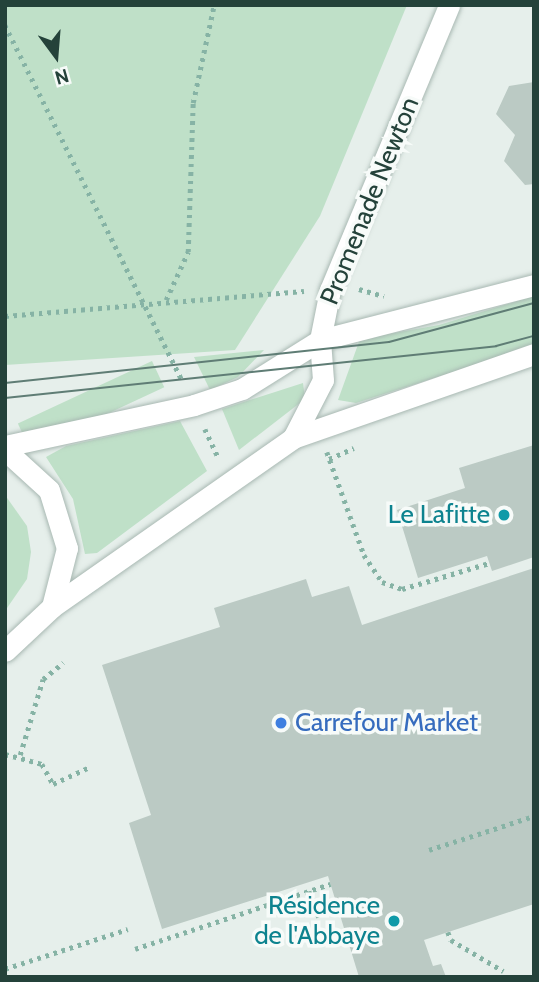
<!DOCTYPE html>
<meta charset="utf-8">
<style>
body{margin:0}
#map{position:relative;width:539px;height:982px;overflow:hidden;background:#e6efeb;font-family:Cabin,sans-serif}
div>[style]{position:absolute}
.green>*{inset:0;background:#bfe0c8;transform-origin:0 0}
.building>*{inset:0;background:#bbcac4}
.path>*{height:4.5px;margin-top:-2.25px;transform-origin:0;background:repeating-linear-gradient(90deg,#86b3a5 0 3.5px,transparent 0 8.5px)}
.roads{filter:drop-shadow(0 0 2px #a8b8b2) drop-shadow(0 0 2px #a8b8b2)}
.minor>*{height:21px;margin:-10.5px;padding:0 10.5px;transform-origin:10.5px;border-radius:10.5px;background:#fff}
.tram>*{height:2px;margin:-1px;padding:0 1px;transform-origin:1px;border-radius:1px;background:#5f7d75}
.dots>*{width:19px;height:19px;translate:-50% -50%;box-sizing:border-box;border:4px solid #f7fbf9;border-radius:50%}
span{translate:-50% -50%;white-space:nowrap;text-align:center;line-height:1.15;-webkit-text-stroke:7px #f7fbf9;paint-order:stroke}
.street-label{font-size:26px;color:#24423a}
.culture-label{font-size:26px;color:#0d838f}
.right{translate:-100% -50%;text-align:right}
.shop-label{font-size:26px;color:#366cbe}
.left{translate:0 -50%;text-align:left}
.frame{position:absolute;inset:0;border:7px solid #24423a;pointer-events:none}
.north{position:absolute;left:21px;top:21px;width:70px;height:70px;-webkit-text-stroke:5px #f7fbf9;paint-order:stroke;rotate:164deg;font-size:19px;font-weight:700;line-height:28px;text-align:center;color:#24423a}
.north::after{content:'';display:block;margin:auto;width:24px;height:32px;background:#24423a;clip-path:polygon(50% 0,100% 100%,50% 72%,0 100%)}
</style>
<div id="map">
<div class="green">
<i style="clip-path:polygon(5px 5px,407px 5px,320px 216px,235px 350px,5px 365px)"></i>
<i style="clip-path:polygon(534px 296px,534px 346px,356px 403px,338px 400px,360px 339px,439px 325px)"></i>
<i style="clip-path:polygon(264px 350px,238px 377px,210px 390px,194px 357px)"></i>
<i style="left:152px;top:361px;width:29px;height:148px;rotate:65deg"></i>
<i style="clip-path:polygon(303px 383px,305px 399px,239px 450px,222px 409px)"></i>
<i style="clip-path:polygon(180px 421px,207px 471px,97px 553px,85px 554px,73px 499px,46px 457px,66px 446px)"></i>
<i style="clip-path:polygon(5px 495px,27px 526px,31px 552px,27px 579px,5px 611px)"></i>
</div>
<div class="building">
<i style="clip-path:polygon(534px 82px,534px 184px,525px 185px,504px 161px,515px 135px,496px 114px,509px 86px)"></i>
<i style="clip-path:polygon(534px 445px,534px 557px,492px 571px,487px 556px,418px 578px,397px 510px,465px 488px,459px 468px)"></i>
<i style="clip-path:polygon(534px 568px,534px 904px,424px 940px,433px 966px,441px 964px,446px 977px,359px 977px,328px 876px,162px 929px,129px 823px,151px 815px,102px 665px,220px 627px,214px 608px,306px 579px,312px 597px,349px 586px,362px 625px)"></i>
</div>
<div class="path">
<i style="left:5px;top:25px;width:397px;rotate:63.5deg"></i>
<i style="left:359px;top:289px;width:26px;rotate:16deg"></i>
<i style="left:166px;top:300px;width:53px;rotate:-65.4deg"></i>
<i style="left:188px;top:252px;width:149px;rotate:-88.1deg"></i>
<i style="left:193px;top:103px;width:100px;rotate:-77.9deg"></i>
<i style="left:5px;top:316px;width:300px;rotate:-4.8deg"></i>
<i style="left:205px;top:429px;width:33px;rotate:65deg"></i>
<i style="left:327px;top:452px;width:109px;rotate:70.2deg"></i>
<i style="left:364px;top:555px;width:32px;rotate:56deg"></i>
<i style="left:382px;top:582px;width:21px;rotate:19deg"></i>
<i style="left:402px;top:589px;width:91px;rotate:-16.6deg"></i>
<i style="left:329px;top:459px;width:27px;rotate:-24deg"></i>
<i style="left:5px;top:754px;width:38px;rotate:15deg"></i>
<i style="left:42px;top:764px;width:23px;rotate:61deg"></i>
<i style="left:53px;top:784px;width:38px;rotate:-25deg"></i>
<i style="left:20px;top:755px;width:79px;rotate:-73.2deg"></i>
<i style="left:43px;top:679px;width:26px;rotate:-39deg"></i>
<i style="left:429px;top:850px;width:110px;rotate:-17.9deg"></i>
<i style="left:309px;top:891px;width:28px;rotate:69deg"></i>
<i style="left:448px;top:932px;width:9px;rotate:69deg"></i>
<i style="left:451px;top:940px;width:61px;rotate:30.8deg"></i>
<i style="left:135px;top:949px;width:206px;rotate:-18.4deg"></i>
<i style="left:5px;top:969px;width:129px;rotate:-18deg"></i>
</div>
<div class="roads">
<div class="minor">
<i style="left:293px;top:438px;width:65px;rotate:-62.7deg"></i>
<i style="left:323px;top:380px;width:40px;rotate:-94.3deg"></i>
<i style="left:320px;top:340px;width:51px;rotate:-78.7deg"></i>
<i style="left:330px;top:290px;width:309px;rotate:-67.3deg"></i>
<i style="left:5px;top:446px;width:193px;rotate:-12.2deg"></i>
<i style="left:194px;top:405px;width:51px;rotate:-18.4deg"></i>
<i style="left:242px;top:389px;width:92px;rotate:-32.1deg"></i>
<i style="left:320px;top:340px;width:221px;rotate:-14.4deg"></i>
<i style="left:5px;top:450px;width:59px;rotate:42.3deg"></i>
<i style="left:49px;top:490px;width:61px;rotate:72.8deg"></i>
<i style="left:67px;top:548px;width:61px;rotate:104.3deg"></i>
<i style="left:52px;top:607px;width:64px;rotate:136.9deg"></i>
<i style="left:52px;top:607px;width:294px;rotate:-35deg"></i>
<i style="left:293px;top:438px;width:255px;rotate:-19.2deg"></i>
</div>
</div>
<div class="tram">
<i style="left:5px;top:383px;width:386px;rotate:-6.1deg"></i>
<i style="left:389px;top:342px;width:150px;rotate:-15.1deg"></i>
<i style="left:5px;top:398px;width:494px;rotate:-6deg"></i>
<i style="left:496px;top:346px;width:39px;rotate:-15deg"></i>
</div>
<div class="dots">
<i style="left:504px;top:515px;background:#0f9aa8"></i>
<i style="left:281px;top:723px;background:#3f7fe0"></i>
<i style="left:394px;top:921px;background:#0f9aa8"></i>
</div>
<div class="street-label">
<span style="left:370px;top:201px;rotate:-68deg">Promenade Newton</span>
</div>
<div class="culture-label">
<span class="right" style="left:490px;top:515px">Le Lafitte</span>
<span class="right" style="left:380px;top:921px">Résidence<br>de l'Abbaye</span>
</div>
<div class="shop-label">
<span class="left" style="left:295px;top:723px">Carrefour Market</span>
</div>
<div class="frame"></div>
<div class="north">N</div>
</div>
